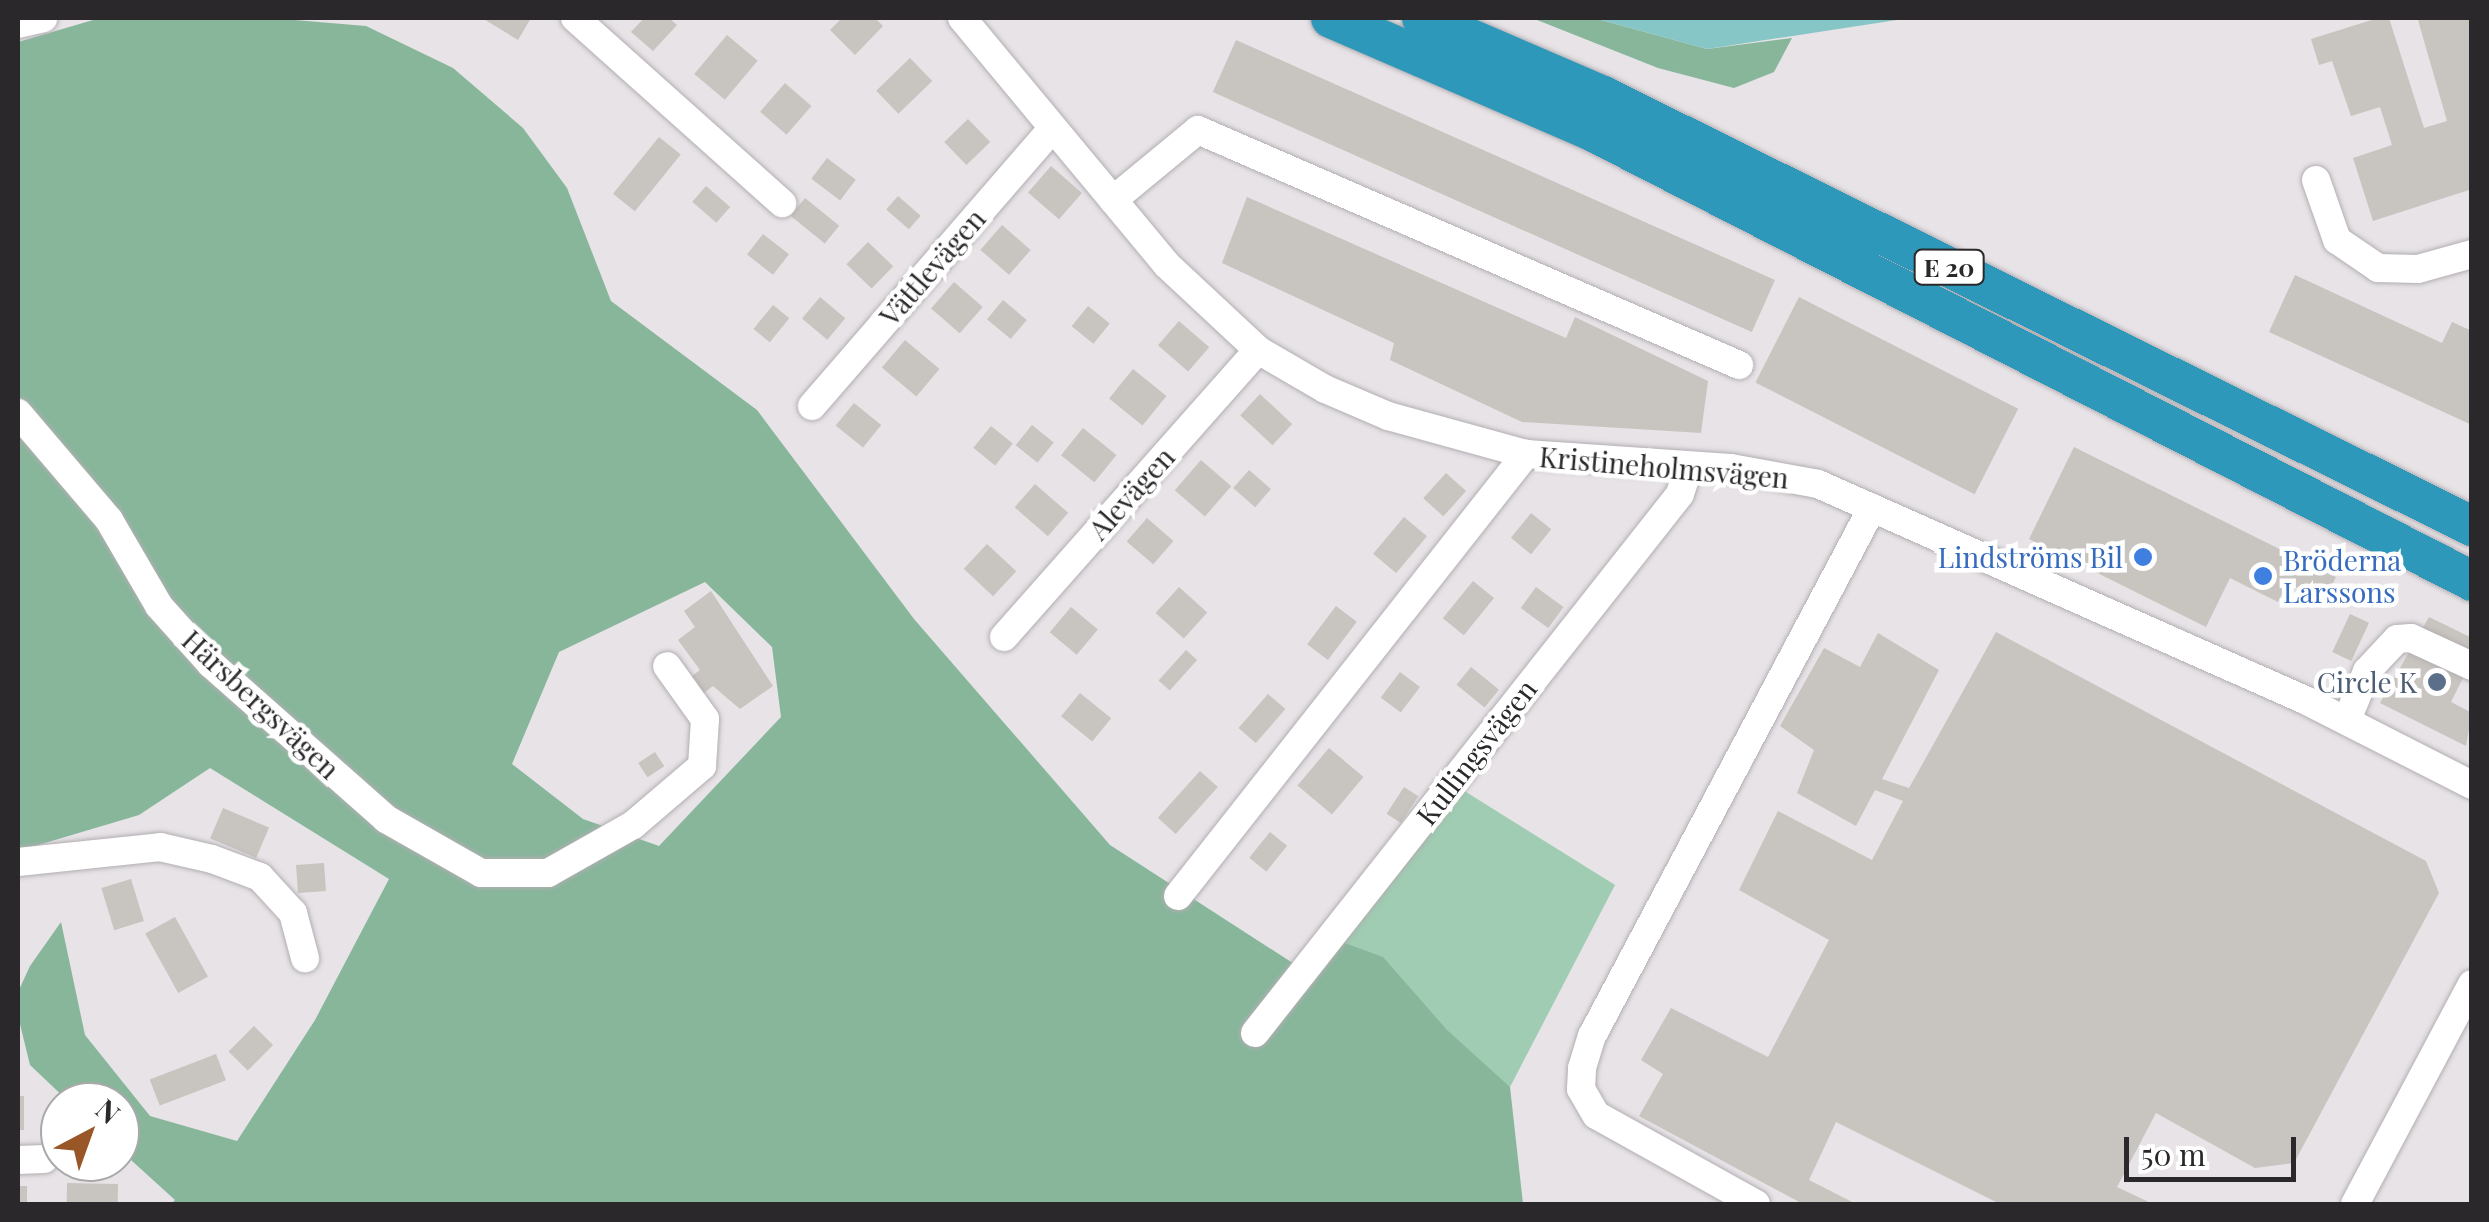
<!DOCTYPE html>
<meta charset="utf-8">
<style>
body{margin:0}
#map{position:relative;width:2489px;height:1222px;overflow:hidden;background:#e7e3e7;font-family:"Playfair Display",serif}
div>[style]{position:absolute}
.green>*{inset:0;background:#9fccb2}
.forest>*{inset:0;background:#87b69b}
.water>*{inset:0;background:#87c6c6}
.building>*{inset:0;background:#c8c4bf;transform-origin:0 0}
.roads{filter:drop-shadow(0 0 2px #b2aeb2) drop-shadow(0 0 2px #b2aeb2)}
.minor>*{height:28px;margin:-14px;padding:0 14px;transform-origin:14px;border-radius:14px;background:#fff}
.highway>*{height:40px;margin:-20px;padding:0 20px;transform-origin:20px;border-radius:20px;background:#2d98b9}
.dots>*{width:28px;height:28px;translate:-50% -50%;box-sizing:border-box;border:5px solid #fff;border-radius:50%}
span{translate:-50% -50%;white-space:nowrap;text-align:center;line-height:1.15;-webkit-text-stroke:9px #fff;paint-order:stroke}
.shield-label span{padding:2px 8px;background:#fff;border:2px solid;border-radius:8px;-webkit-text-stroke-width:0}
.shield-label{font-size:25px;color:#2a282a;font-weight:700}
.street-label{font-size:28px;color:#2a282a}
.shop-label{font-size:28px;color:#366cbe}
.right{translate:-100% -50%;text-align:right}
.left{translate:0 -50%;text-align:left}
.service-label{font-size:28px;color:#4e5e75}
.frame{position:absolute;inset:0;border:20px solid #2a282a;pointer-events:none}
.north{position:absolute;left:40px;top:1082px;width:100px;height:100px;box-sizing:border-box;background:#fff;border:2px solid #aaa9aa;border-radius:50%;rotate:41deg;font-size:28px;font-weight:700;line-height:40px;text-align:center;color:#2a282a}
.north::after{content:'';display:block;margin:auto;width:35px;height:45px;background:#995627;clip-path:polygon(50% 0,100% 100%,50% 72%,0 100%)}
.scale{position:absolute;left:2124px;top:1137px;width:172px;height:45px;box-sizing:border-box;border:5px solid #2a282a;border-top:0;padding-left:12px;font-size:30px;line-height:35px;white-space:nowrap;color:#2a282a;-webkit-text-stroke:8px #fff;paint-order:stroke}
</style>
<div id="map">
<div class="green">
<i style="clip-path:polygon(1458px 787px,1615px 885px,1510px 1087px,1339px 941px)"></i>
</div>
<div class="forest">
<i style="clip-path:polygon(evenodd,100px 18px,271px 18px,366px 26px,453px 68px,523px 128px,567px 188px,611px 301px,757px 410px,914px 619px,1110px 845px,1302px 969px,1339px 941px,1383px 957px,1447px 1030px,1510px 1087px,1523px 1204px,171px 1204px,175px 1200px,120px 1150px,120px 1102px,69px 1102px,30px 1065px,18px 1016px,18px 992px,30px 966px,61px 922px,85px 1035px,150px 1116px,237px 1141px,315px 1020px,389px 879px,210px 768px,139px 815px,18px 851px,18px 42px,100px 18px,705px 582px,772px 647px,781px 717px,659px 846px,583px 819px,512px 764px,559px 652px,705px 582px)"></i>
<i style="clip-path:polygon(1532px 18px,1594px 18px,1707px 49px,1792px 38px,1774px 72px,1734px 88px,1658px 68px)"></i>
</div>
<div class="water">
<i style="clip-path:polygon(1594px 18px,1910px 18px,1707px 49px)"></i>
</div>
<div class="building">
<i style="clip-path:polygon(482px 18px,531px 18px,518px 40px)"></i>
<i style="clip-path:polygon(644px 18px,669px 18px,677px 25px,653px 51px,631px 32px)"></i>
<i style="clip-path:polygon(842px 18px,875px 18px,883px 26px,855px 55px,830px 30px)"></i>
<i style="clip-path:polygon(2378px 18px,2389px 18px,2424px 128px,2447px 121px,2418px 20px,2472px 20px,2472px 189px,2373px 221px,2353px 158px,2392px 145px,2380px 107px,2351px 116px,2332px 61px,2319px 65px,2311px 39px)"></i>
<i style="left:727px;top:35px;width:40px;height:51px;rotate:40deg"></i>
<i style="left:1236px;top:40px;width:590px;height:57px;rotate:24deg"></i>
<i style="left:910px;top:58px;width:32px;height:47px;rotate:46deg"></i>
<i style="left:785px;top:83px;width:35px;height:38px;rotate:41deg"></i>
<i style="left:968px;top:119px;width:32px;height:33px;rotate:46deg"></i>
<i style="left:659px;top:137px;width:28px;height:73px;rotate:39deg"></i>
<i style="left:827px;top:158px;width:36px;height:26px;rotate:37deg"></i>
<i style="left:1051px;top:166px;width:41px;height:35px;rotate:41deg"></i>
<i style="left:706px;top:186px;width:32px;height:21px;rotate:41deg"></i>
<i style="left:898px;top:196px;width:30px;height:18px;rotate:41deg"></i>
<i style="clip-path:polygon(1247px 197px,1566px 338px,1575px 317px,1708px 381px,1701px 433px,1522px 422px,1390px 360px,1394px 343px,1222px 263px)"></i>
<i style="left:805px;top:198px;width:44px;height:23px;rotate:39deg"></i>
<i style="left:1002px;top:225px;width:38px;height:33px;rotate:41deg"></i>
<i style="left:763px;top:234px;width:33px;height:26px;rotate:38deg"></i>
<i style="left:868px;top:242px;width:35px;height:31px;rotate:44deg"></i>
<i style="clip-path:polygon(2295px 275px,2442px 343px,2452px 322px,2472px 331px,2472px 425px,2269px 332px)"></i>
<i style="left:954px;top:282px;width:38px;height:35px;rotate:41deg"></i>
<i style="left:820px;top:297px;width:33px;height:28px;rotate:40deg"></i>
<i style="left:1799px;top:297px;width:246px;height:96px;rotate:27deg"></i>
<i style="left:1003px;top:300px;width:31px;height:25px;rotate:40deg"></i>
<i style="left:773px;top:305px;width:21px;height:31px;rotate:39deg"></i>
<i style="left:1088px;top:306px;width:28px;height:26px;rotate:39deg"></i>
<i style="left:1179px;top:321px;width:40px;height:32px;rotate:41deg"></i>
<i style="left:905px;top:340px;width:45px;height:36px;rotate:40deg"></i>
<i style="left:1133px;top:369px;width:43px;height:38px;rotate:39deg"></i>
<i style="left:1260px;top:394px;width:44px;height:29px;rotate:43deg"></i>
<i style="left:854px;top:403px;width:35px;height:29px;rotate:39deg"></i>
<i style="left:1032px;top:425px;width:28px;height:26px;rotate:39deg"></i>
<i style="left:991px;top:426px;width:28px;height:28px;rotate:39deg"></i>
<i style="left:1083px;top:428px;width:43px;height:35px;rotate:39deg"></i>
<i style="clip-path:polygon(2074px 447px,2336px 577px,2324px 601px,2287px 583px,2278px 602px,2230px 578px,2206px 627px,2029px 539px)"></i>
<i style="left:1201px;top:460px;width:40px;height:40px;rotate:41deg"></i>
<i style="left:1249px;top:470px;width:29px;height:24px;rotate:41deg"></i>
<i style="left:1446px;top:473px;width:27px;height:34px;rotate:42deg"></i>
<i style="left:1035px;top:484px;width:44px;height:31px;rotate:41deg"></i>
<i style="left:1531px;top:513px;width:26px;height:32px;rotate:39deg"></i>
<i style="left:1404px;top:517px;width:30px;height:48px;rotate:40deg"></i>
<i style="left:1147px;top:518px;width:35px;height:31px;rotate:41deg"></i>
<i style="left:987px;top:544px;width:40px;height:34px;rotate:43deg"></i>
<i style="left:1473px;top:581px;width:27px;height:48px;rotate:39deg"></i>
<i style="left:1179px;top:587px;width:38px;height:35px;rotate:42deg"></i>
<i style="left:1536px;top:587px;width:34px;height:26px;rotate:36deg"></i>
<i style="clip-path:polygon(711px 591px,773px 686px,740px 709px,713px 686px,704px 693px,692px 676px,700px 670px,678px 640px,695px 627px,684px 611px)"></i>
<i style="left:1336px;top:606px;width:26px;height:48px;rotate:37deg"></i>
<i style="left:1071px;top:607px;width:35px;height:33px;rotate:40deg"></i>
<i style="left:2350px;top:614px;width:21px;height:42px;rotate:25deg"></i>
<i style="clip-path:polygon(2429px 617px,2472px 638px,2472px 660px,2451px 702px,2472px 713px,2466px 746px,2380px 703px)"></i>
<i style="clip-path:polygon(1996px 632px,2426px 861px,2439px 893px,2294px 1163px,2255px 1168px,2156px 1113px,2117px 1187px,2153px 1204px,2000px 1204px,1836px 1122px,1809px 1180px,1856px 1204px,1803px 1204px,1639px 1116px,1663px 1074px,1641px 1060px,1671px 1008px,1768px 1057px,1829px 940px,1739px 890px,1778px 811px,1872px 860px,1903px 801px,1875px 790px,1856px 826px,1797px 793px,1814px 750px,1780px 726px,1824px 648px,1860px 667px,1878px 633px,1939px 670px,1882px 779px,1909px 788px)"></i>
<i style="left:1186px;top:650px;width:15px;height:41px;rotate:42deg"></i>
<i style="left:1471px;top:667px;width:36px;height:23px;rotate:39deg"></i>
<i style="left:1400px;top:672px;width:25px;height:32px;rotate:37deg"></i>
<i style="left:1080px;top:693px;width:40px;height:30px;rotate:39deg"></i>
<i style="left:1268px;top:694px;width:23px;height:45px;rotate:41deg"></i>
<i style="left:1329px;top:748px;width:45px;height:49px;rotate:40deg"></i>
<i style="left:655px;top:752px;width:17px;height:20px;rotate:57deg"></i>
<i style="left:1200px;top:771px;width:24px;height:63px;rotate:42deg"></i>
<i style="left:1404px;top:787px;width:17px;height:32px;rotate:33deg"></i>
<i style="left:223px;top:808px;width:50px;height:33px;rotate:23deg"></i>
<i style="left:1270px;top:832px;width:22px;height:33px;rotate:39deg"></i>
<i style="left:324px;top:863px;width:28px;height:28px;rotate:86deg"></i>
<i style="left:131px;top:879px;width:44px;height:31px;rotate:73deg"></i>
<i style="left:175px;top:917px;width:68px;height:34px;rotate:61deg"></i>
<i style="left:254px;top:1026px;width:27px;height:36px;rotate:45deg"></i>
<i style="left:216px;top:1054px;width:28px;height:71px;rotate:69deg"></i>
<i style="left:18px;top:1096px;width:6px;height:34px"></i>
<i style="left:67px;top:1183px;width:51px;height:21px;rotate:1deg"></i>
<i style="left:18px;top:1186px;width:9px;height:18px"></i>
</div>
<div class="roads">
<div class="minor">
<i style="left:575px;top:18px;width:278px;rotate:41.8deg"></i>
<i style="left:962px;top:18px;width:321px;rotate:50.3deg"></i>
<i style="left:1167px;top:265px;width:125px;rotate:43deg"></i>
<i style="left:1258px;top:350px;width:78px;rotate:30.2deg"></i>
<i style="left:1325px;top:389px;width:69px;rotate:23.2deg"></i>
<i style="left:1388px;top:416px;width:143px;rotate:15.4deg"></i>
<i style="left:1526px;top:454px;width:205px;rotate:3.9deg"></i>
<i style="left:1731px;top:468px;width:88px;rotate:10.4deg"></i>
<i style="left:1818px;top:484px;width:533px;rotate:23.92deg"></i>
<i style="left:2305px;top:700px;width:187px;rotate:27deg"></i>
<i style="left:18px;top:24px;width:26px;rotate:-13deg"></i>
<i style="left:2316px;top:180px;width:64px;rotate:70.7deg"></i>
<i style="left:2337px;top:240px;width:50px;rotate:34.3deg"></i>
<i style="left:2378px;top:268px;width:40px;rotate:1.4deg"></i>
<i style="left:2418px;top:269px;width:56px;rotate:-15.5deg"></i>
<i style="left:1113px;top:200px;width:110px;rotate:-39.5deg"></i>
<i style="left:1198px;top:130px;width:590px;rotate:23.48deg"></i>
<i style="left:812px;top:406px;width:367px;rotate:-49.1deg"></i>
<i style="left:18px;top:413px;width:140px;rotate:49.6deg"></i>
<i style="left:109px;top:520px;width:99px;rotate:59.8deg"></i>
<i style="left:159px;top:606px;width:78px;rotate:48.1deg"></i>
<i style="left:211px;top:664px;width:234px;rotate:41.5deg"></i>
<i style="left:386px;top:819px;width:109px;rotate:29.6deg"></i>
<i style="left:481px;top:873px;width:67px"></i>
<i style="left:548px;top:873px;width:98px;rotate:-29.5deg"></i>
<i style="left:633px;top:825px;width:91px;rotate:-40.5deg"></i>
<i style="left:702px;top:766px;width:47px;rotate:-86.3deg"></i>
<i style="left:705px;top:719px;width:65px;rotate:-125.6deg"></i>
<i style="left:1004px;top:637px;width:383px;rotate:-48.5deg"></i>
<i style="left:2347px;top:720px;width:53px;rotate:-67.8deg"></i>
<i style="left:2367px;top:671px;width:44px;rotate:-46.8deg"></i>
<i style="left:2397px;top:639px;width:14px;rotate:-4deg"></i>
<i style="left:2411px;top:638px;width:67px;rotate:24.7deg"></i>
<i style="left:18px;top:862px;width:143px;rotate:-6deg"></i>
<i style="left:160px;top:847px;width:53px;rotate:13deg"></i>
<i style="left:212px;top:859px;width:51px;rotate:20.6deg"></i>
<i style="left:260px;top:877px;width:49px;rotate:47.5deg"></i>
<i style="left:293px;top:913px;width:47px;rotate:75.1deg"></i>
<i style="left:1178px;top:896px;width:563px;rotate:-51.79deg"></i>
<i style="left:1255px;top:1033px;width:686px;rotate:-51.74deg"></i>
<i style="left:1680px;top:494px;width:28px;rotate:-72deg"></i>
<i style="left:18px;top:1160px;width:26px;rotate:-2deg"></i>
<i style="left:1756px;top:1204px;width:183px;rotate:-150.9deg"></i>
<i style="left:1596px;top:1115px;width:30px;rotate:-120deg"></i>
<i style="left:1581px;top:1089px;width:21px;rotate:-87deg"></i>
<i style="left:1582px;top:1068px;width:34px;rotate:-73deg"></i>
<i style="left:1592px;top:1036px;width:598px;rotate:-62.06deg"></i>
<i style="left:2355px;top:1204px;width:249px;rotate:-62deg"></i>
</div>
<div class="highway">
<i style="left:1331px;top:18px;width:287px;rotate:23.4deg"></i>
<i style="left:1594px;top:132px;width:986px;rotate:27.08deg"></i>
<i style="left:1422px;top:18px;width:197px;rotate:23.3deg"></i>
<i style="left:1603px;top:96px;width:970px;rotate:26.33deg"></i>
</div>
</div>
<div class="dots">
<i style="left:2143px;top:557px;background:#3f7fe0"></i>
<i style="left:2263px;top:576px;background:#3f7fe0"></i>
<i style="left:2437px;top:682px;background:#5c6f8a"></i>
</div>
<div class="shield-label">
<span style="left:1949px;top:267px">E 20</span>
</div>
<div class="street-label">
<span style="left:932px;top:267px;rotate:-49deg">Vättlevägen</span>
<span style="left:1664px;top:467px;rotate:5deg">Kristineholmsvägen</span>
<span style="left:1131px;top:493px;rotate:-48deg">Alevägen</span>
<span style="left:261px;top:704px;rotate:43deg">Härsbergsvägen</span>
<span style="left:1476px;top:752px;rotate:-52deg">Kullingsvägen</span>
</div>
<div class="shop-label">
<span class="right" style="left:2123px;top:557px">Lindströms Bil</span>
<span class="left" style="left:2283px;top:576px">Bröderna<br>Larssons</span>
</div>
<div class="service-label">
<span class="right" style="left:2417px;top:682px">Circle K</span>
</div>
<div class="frame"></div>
<div class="north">N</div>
<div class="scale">50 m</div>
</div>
